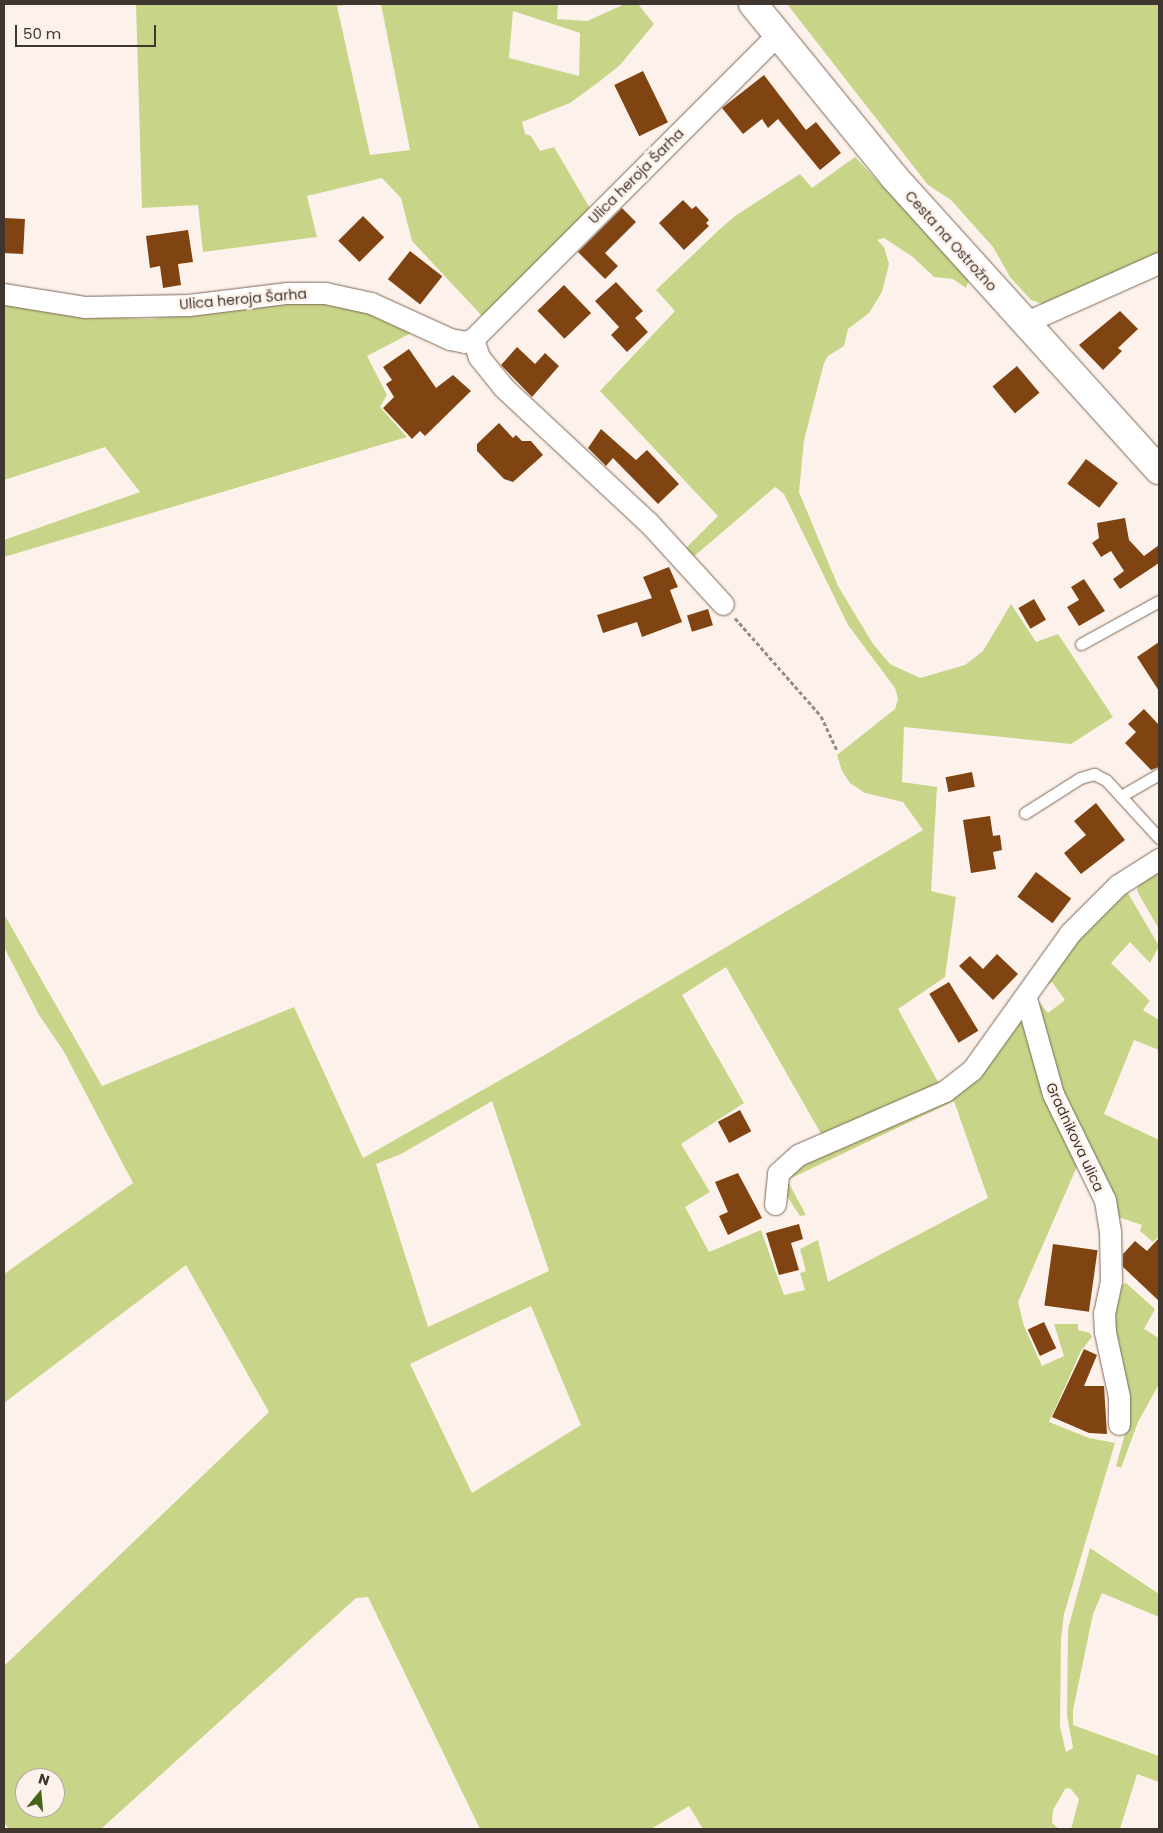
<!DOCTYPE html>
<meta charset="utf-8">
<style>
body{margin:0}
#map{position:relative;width:1163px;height:1833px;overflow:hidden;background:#fdf2eb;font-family:Poppins,sans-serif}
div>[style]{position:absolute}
.green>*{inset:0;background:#c8d588}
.building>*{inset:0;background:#7f4411;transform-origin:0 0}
.path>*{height:3px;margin-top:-1.5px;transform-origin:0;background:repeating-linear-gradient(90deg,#968b85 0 4px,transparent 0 6.5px)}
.roads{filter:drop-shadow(0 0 1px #7e6758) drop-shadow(0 0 1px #7e6758)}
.service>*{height:11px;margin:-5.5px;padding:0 5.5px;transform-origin:5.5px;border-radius:5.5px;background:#fff}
.minor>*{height:21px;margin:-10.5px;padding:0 10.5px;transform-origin:10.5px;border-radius:10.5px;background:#fff}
.tertiary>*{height:28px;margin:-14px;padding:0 14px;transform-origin:14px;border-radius:14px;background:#fff}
span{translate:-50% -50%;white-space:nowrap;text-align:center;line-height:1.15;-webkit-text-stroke:5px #fdf2eb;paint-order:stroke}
.street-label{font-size:14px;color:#403630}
.frame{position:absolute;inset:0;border:5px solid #403630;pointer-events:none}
.north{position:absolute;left:15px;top:1768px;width:50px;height:50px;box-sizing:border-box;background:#fdf2eb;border:1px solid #b1a7a0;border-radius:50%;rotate:17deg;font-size:14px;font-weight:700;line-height:20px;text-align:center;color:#403630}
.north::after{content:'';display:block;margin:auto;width:18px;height:22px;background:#466417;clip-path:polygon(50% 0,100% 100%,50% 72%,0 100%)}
.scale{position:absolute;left:15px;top:25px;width:141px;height:22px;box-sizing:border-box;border:2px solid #403630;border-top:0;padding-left:6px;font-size:15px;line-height:18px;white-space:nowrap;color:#403630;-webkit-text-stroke:4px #fdf2eb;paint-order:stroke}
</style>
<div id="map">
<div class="green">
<i style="clip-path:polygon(evenodd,136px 4px,354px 4px,337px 6px,370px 155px,410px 150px,381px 4px,558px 4px,557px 19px,587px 21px,625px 4px,638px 4px,654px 24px,620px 65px,600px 81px,570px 103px,522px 122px,525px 134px,531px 136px,540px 151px,554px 147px,591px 210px,482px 316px,412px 241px,401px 198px,382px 178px,307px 196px,317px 237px,203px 252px,198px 205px,142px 208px,136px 4px,513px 11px,580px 33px,579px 76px,509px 58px,513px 11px)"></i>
<i style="clip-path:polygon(787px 4px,1159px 4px,1159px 257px,1046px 305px,1031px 300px,1010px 277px,993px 247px,951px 200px,928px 185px)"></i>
<i style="clip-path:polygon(evenodd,855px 157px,969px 278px,966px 288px,953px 279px,934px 277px,913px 257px,884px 238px,877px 240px,884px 247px,889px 264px,882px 292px,869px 313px,848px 329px,844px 346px,828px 356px,824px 363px,804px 440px,799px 492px,838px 586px,873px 644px,890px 664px,920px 678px,965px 665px,983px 651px,1011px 604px,1036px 642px,1058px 634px,1113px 717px,1071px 744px,904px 727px,902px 782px,937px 787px,931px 891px,956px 897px,945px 977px,898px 1009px,942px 1089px,824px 1139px,726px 967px,682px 995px,744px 1103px,681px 1144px,710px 1192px,685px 1207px,709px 1252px,761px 1230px,784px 1295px,805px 1290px,800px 1273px,806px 1271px,800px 1249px,818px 1240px,828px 1282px,988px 1198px,954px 1101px,787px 1180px,806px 1215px,800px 1216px,783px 1190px,786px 1172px,948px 1095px,1022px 1017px,1082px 1155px,1018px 1302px,1024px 1326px,1042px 1366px,1064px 1356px,1054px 1324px,1078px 1324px,1078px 1330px,1090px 1333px,1092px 1337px,1081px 1351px,1049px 1422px,1089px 1438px,1115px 1443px,1064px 1614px,1061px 1639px,1060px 1727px,1066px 1752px,1073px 1748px,1067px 1715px,1068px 1629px,1090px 1548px,1159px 1594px,1159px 1617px,1102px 1593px,1093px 1614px,1073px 1710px,1073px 1725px,1159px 1756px,1159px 1782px,1137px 1774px,1120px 1829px,1071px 1829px,1079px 1799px,1070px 1788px,1065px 1789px,1053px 1810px,1052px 1823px,1059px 1829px,703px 1829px,689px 1806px,651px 1829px,480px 1829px,368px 1597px,356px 1598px,101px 1829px,9px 1829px,4px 1823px,4px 1666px,269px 1412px,186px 1265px,4px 1403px,4px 1274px,133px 1183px,63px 1050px,39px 1015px,4px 947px,4px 914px,102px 1086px,294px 1007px,363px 1158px,541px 1057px,923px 830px,903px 802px,865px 793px,850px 783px,842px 771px,837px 755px,895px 709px,898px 699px,895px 688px,848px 625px,784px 494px,775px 487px,692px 558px,685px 549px,718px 516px,600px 391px,675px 311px,656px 290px,720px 229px,735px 216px,800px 174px,812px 188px,855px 157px,492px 1101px,549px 1271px,428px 1327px,376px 1164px,403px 1153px,492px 1101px,855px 157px,531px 1306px,581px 1425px,472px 1493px,410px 1364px,531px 1306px,855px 157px,25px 1778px,55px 1778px,55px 1808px,25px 1808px,25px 1778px)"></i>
<i style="clip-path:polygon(286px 301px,349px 303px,413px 332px,367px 356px,387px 395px,380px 407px,407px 437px,4px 557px,4px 540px,140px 492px,105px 447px,4px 480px,4px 303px,104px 317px,149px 319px)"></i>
<i style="clip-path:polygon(1159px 865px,1159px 929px,1137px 891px,1139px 879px)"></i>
<i style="clip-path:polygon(1116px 893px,1128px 893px,1159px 946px,1150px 963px,1130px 942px,1111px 963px,1150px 1001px,1143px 1010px,1159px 1020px,1159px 1050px,1134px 1040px,1104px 1114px,1159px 1140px,1159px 1236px,1153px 1242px,1140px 1231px,1142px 1225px,1115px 1216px,1062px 1105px,1034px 996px,1048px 1013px,1065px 1000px,1052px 982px,1042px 989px,1040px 986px)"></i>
<i style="clip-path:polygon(1126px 1283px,1155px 1309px,1144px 1329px,1159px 1338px,1159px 1384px,1138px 1422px,1121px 1468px,1116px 1466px,1128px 1423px,1114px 1336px,1115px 1297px,1119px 1285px)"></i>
</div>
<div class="building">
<i style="left:643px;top:71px;width:57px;height:32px;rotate:64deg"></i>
<i style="clip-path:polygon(764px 75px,806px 130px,816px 122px,841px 153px,820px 170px,778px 119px,768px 128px,762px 119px,743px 134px,722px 108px)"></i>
<i style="clip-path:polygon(683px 200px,692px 209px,696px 206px,709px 220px,706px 223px,709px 226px,684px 250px,659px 223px)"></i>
<i style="clip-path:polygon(622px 208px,636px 222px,605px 253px,618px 266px,605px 279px,578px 252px)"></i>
<i style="left:363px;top:216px;width:30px;height:35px;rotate:45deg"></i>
<i style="left:4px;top:218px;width:21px;height:35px;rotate:3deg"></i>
<i style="clip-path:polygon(188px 230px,193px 262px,178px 264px,181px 285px,163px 288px,160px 266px,150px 268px,146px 236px)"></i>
<i style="left:410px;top:251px;width:41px;height:36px;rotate:38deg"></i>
<i style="clip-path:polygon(616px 282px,643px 311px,635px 318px,648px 332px,627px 352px,611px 335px,619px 327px,595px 301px)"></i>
<i style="left:564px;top:285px;width:39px;height:37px;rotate:46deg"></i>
<i style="clip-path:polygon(1120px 311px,1138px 329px,1118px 348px,1122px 351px,1103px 370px,1079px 345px)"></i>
<i style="clip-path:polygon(517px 347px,535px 364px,545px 353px,559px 366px,532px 397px,501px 365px)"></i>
<i style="clip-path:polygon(409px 349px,436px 388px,453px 375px,471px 391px,425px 436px,420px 431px,412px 439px,383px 408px,394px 397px,386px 384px,392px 380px,383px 367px)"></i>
<i style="left:1017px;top:366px;width:35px;height:32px;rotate:50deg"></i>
<i style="clip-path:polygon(499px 423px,513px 438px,516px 435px,522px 441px,531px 441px,543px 455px,513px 482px,504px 479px,477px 451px,477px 444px)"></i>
<i style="clip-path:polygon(601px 429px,636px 460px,647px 450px,679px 484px,658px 504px,613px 458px,606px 466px,588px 448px)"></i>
<i style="left:1086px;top:459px;width:40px;height:31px;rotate:37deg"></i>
<i style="clip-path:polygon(1125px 518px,1129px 540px,1144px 556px,1159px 545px,1159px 563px,1120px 589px,1113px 579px,1124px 571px,1111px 551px,1101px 557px,1092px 543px,1099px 538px,1097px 523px)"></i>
<i style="clip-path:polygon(669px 567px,678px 587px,670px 590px,682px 622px,642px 637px,637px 622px,603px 633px,597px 615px,652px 598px,643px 577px)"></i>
<i style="clip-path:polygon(1084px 579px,1105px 611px,1079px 626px,1067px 607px,1079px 600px,1071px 587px)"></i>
<i style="left:1034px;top:599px;width:24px;height:18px;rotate:60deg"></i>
<i style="left:708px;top:609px;width:17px;height:22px;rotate:73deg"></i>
<i style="clip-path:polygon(1159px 642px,1159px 691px,1137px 657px)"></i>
<i style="clip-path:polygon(1144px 709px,1159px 725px,1159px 767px,1151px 770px,1125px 743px,1136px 732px,1128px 724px)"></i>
<i style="left:972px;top:772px;width:15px;height:27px;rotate:79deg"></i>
<i style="clip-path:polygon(1096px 803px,1125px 840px,1081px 874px,1064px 853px,1086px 835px,1074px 821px)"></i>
<i style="clip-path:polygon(990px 816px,993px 836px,1000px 835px,1002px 850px,993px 852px,996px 869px,971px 873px,963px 820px)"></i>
<i style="left:1036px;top:872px;width:44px;height:31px;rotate:37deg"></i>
<i style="clip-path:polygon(997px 954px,1018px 974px,993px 1000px,959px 966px,970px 956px,983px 969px)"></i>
<i style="left:949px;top:982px;width:57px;height:23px;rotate:59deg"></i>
<i style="left:740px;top:1110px;width:24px;height:25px;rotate:62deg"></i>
<i style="clip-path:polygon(738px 1173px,762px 1218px,728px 1235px,719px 1216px,728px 1212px,715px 1182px)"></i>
<i style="clip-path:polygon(799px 1224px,803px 1239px,791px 1243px,799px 1270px,779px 1275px,766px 1233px)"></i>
<i style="clip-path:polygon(1159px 1238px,1159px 1301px,1123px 1267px,1123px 1254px,1135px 1241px,1147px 1251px)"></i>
<i style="left:1053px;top:1244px;width:45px;height:62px;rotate:8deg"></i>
<i style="left:1044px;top:1322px;width:29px;height:18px;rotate:65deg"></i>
<i style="clip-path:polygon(1084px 1349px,1097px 1355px,1084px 1386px,1104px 1386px,1107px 1434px,1089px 1433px,1052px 1417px)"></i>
</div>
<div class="path">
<i style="left:735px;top:618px;width:130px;rotate:48.7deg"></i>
<i style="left:821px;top:716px;width:38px;rotate:65deg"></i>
</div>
<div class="roads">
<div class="service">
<i style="left:1081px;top:644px;width:89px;rotate:-28.9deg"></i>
<i style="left:1121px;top:796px;width:44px;rotate:-30.1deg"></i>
<i style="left:1025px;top:813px;width:65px;rotate:-32.5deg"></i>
<i style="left:1080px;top:778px;width:15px;rotate:-16deg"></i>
<i style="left:1094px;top:774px;width:13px;rotate:27deg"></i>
<i style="left:1106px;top:780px;width:79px;rotate:47.6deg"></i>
</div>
<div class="minor">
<i style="left:4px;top:294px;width:81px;rotate:9.2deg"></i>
<i style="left:84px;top:307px;width:105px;rotate:-1.1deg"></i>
<i style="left:189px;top:305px;width:99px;rotate:-7deg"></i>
<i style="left:287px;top:293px;width:38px"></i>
<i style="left:325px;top:293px;width:47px;rotate:12.3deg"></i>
<i style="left:371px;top:303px;width:87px;rotate:24.5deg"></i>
<i style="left:450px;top:339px;width:15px;rotate:11deg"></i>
<i style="left:465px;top:342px;width:9px;rotate:-21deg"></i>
<i style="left:473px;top:339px;width:431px;rotate:-45deg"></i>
<i style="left:1024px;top:323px;width:148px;rotate:-24deg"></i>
<i style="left:473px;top:339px;width:19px;rotate:72deg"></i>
<i style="left:479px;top:357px;width:38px;rotate:51deg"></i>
<i style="left:503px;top:387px;width:198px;rotate:43deg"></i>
<i style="left:648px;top:522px;width:111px;rotate:47.6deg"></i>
<i style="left:1026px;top:998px;width:100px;rotate:74.3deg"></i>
<i style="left:1053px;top:1094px;width:118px;rotate:63.9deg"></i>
<i style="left:1105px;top:1200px;width:31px;rotate:81deg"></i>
<i style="left:1110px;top:1231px;width:50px;rotate:88.9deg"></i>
<i style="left:1111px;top:1281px;width:33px;rotate:102deg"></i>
<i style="left:1104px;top:1313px;width:19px;rotate:87deg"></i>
<i style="left:1105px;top:1332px;width:66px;rotate:77.8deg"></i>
<i style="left:1119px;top:1397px;width:27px;rotate:90deg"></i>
<i style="left:775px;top:1204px;width:31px;rotate:-84deg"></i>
<i style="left:778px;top:1173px;width:27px;rotate:-42deg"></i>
<i style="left:798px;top:1155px;width:160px;rotate:-23.5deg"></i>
<i style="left:945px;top:1091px;width:34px;rotate:-38deg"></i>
<i style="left:972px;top:1070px;width:168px;rotate:-54.4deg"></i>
<i style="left:1070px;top:933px;width:68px;rotate:-45deg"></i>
<i style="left:1118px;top:885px;width:49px;rotate:-32.4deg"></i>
</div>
<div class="tertiary">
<i style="left:753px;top:4px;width:223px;rotate:50.8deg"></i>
<i style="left:894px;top:177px;width:395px;rotate:47.9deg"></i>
</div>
</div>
<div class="street-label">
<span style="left:636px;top:176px;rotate:-45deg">Ulica heroja Šarha</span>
<span style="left:951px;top:241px;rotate:48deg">Cesta na Ostrožno</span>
<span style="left:243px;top:299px;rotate:-5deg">Ulica heroja Šarha</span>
<span style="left:1075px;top:1137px;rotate:65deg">Gradnikova ulica</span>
</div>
<div class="frame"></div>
<div class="north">N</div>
<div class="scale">50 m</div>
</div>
